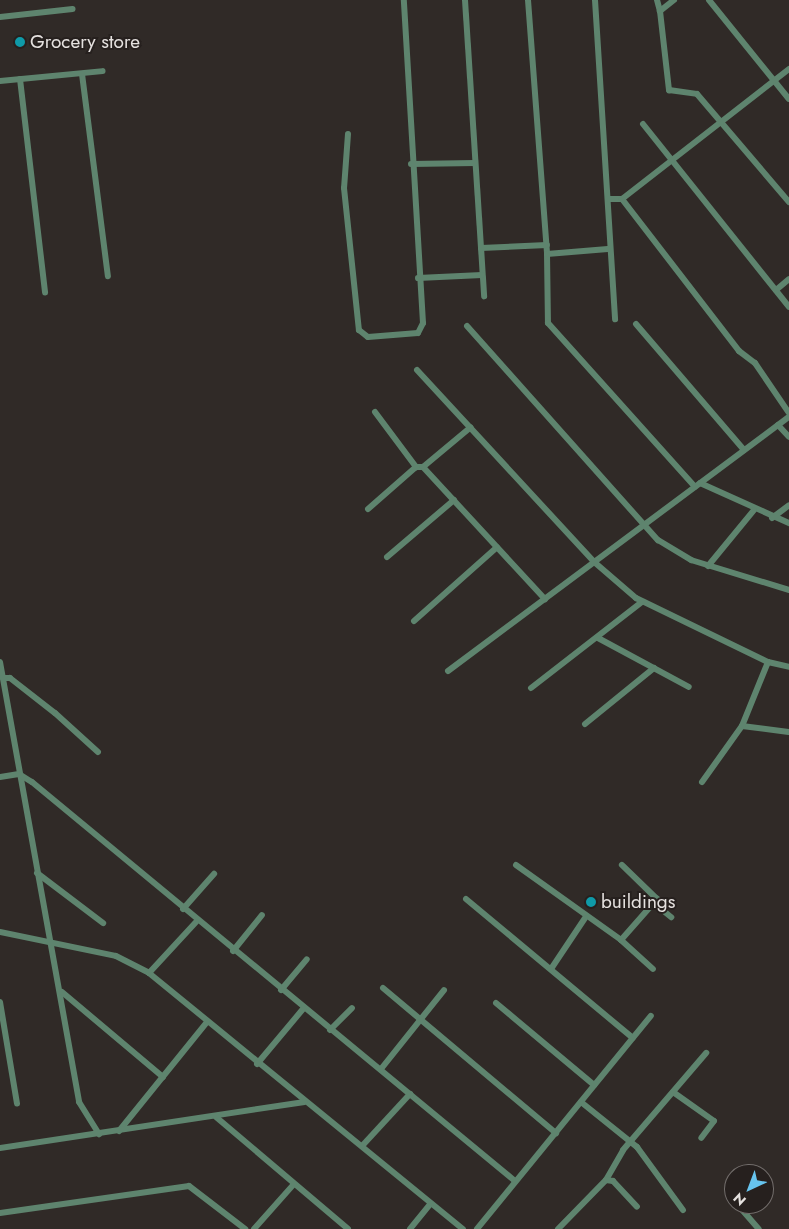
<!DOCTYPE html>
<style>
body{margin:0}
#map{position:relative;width:789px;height:1229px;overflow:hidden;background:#302a27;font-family:Jost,sans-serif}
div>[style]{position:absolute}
.minor>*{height:6px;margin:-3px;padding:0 3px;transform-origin:3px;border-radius:3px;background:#5e846e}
.dots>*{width:14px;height:14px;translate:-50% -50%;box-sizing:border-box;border:2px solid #26201e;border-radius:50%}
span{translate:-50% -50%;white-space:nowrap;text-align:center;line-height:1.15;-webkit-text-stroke:4px #26201e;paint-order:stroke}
.poi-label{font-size:19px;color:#e5e1df}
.left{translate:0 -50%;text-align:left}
.north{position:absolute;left:724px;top:1164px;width:50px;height:50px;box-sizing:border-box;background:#26201e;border:1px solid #726d6b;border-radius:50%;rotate:223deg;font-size:14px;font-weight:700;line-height:20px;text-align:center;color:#e5e1df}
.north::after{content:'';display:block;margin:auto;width:18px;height:22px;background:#67c4ef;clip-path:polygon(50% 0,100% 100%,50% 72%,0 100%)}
</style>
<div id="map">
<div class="minor">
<i style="left:465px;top:0;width:297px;rotate:86.3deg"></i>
<i style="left:528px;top:0;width:255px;rotate:85.7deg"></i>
<i style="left:547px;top:254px;width:69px;rotate:89.2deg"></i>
<i style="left:548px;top:323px;width:220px;rotate:48.1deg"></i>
<i style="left:595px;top:0;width:320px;rotate:86.4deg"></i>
<i style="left:657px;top:0;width:11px;rotate:75deg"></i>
<i style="left:674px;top:0;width:18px;rotate:142deg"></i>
<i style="left:660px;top:11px;width:80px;rotate:83.5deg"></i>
<i style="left:669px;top:90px;width:28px;rotate:8deg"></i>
<i style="left:697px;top:94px;width:142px;rotate:49.6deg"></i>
<i style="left:709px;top:0;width:127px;rotate:51.1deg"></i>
<i style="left:0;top:17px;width:73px;rotate:-6.3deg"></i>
<i style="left:82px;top:74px;width:204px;rotate:82.7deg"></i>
<i style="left:20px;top:79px;width:215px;rotate:83.3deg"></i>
<i style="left:0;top:81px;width:103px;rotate:-5.5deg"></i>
<i style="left:643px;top:124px;width:234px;rotate:51.4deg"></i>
<i style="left:348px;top:134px;width:54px;rotate:94.2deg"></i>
<i style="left:344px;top:188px;width:143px;rotate:84deg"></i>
<i style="left:359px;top:330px;width:11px;rotate:38deg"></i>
<i style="left:368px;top:337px;width:50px;rotate:-4.6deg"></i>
<i style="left:418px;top:333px;width:11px;rotate:-63deg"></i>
<i style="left:423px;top:323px;width:324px;rotate:-93.4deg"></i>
<i style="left:411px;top:164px;width:64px;rotate:-0.9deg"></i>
<i style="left:608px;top:199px;width:14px"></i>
<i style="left:622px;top:199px;width:212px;rotate:-37.9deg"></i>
<i style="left:622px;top:199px;width:192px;rotate:52.4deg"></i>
<i style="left:739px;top:351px;width:20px;rotate:37deg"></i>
<i style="left:755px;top:363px;width:60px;rotate:55.8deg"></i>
<i style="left:481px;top:248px;width:66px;rotate:-2.6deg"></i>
<i style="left:547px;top:254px;width:61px;rotate:-4.7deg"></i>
<i style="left:418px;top:278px;width:64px;rotate:-2.7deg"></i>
<i style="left:776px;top:290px;width:17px;rotate:-40deg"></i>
<i style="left:636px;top:324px;width:166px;rotate:49.4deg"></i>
<i style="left:467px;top:326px;width:287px;rotate:48.3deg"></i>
<i style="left:658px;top:540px;width:39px;rotate:31deg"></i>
<i style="left:691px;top:560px;width:102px;rotate:17deg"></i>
<i style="left:417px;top:370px;width:260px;rotate:47.3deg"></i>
<i style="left:593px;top:561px;width:57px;rotate:40.7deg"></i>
<i style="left:636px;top:598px;width:147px;rotate:25.9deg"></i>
<i style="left:768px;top:662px;width:22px;rotate:13deg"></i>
<i style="left:375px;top:412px;width:69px;rotate:53.3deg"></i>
<i style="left:416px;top:467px;width:7px"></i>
<i style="left:423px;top:467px;width:180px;rotate:47.3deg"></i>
<i style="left:778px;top:425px;width:16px;rotate:47deg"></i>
<i style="left:423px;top:467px;width:62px;rotate:-39.8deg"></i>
<i style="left:700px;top:483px;width:98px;rotate:24.2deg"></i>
<i style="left:368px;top:509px;width:64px;rotate:-41.2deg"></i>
<i style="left:772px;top:518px;width:21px;rotate:-37deg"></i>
<i style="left:387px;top:557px;width:88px;rotate:-40.4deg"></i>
<i style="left:708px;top:566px;width:72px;rotate:-50.6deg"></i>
<i style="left:414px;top:621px;width:111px;rotate:-41.7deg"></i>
<i style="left:598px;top:638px;width:103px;rotate:28.3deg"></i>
<i style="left:0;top:662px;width:447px;rotate:79.8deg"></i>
<i style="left:79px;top:1102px;width:38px;rotate:58deg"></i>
<i style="left:448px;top:671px;width:425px;rotate:-36.7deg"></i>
<i style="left:3px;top:678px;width:7px"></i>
<i style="left:10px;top:678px;width:57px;rotate:37.9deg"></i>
<i style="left:55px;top:713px;width:58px;rotate:42.2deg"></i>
<i style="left:531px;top:688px;width:140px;rotate:-37.8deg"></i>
<i style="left:585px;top:724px;width:89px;rotate:-39.1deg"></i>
<i style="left:742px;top:726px;width:47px;rotate:7.3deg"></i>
<i style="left:0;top:777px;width:19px;rotate:-9deg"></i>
<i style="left:19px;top:774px;width:15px;rotate:32deg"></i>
<i style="left:32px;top:782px;width:626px;rotate:39.56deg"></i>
<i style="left:702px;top:782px;width:69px;rotate:-54.5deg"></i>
<i style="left:742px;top:726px;width:69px;rotate:-67.9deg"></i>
<i style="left:516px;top:865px;width:129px;rotate:35.5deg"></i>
<i style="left:621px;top:940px;width:55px;rotate:-48.7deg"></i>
<i style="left:657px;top:899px;width:49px;rotate:-135.8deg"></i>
<i style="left:37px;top:873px;width:83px;rotate:37.1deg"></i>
<i style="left:466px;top:899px;width:217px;rotate:39.8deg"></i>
<i style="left:655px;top:904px;width:21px;rotate:39deg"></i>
<i style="left:183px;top:909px;width:47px;rotate:-48.5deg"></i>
<i style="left:0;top:932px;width:118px;rotate:11.7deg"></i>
<i style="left:116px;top:956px;width:37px;rotate:27deg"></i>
<i style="left:149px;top:973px;width:405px;rotate:39.2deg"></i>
<i style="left:621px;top:940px;width:43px;rotate:42.2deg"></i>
<i style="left:233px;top:951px;width:46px;rotate:-51.1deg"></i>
<i style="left:551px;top:969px;width:61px;rotate:-56.3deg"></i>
<i style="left:149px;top:973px;width:69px;rotate:-47.3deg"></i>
<i style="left:383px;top:988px;width:226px;rotate:40deg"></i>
<i style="left:281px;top:990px;width:40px;rotate:-50deg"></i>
<i style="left:62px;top:992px;width:132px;rotate:40.1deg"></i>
<i style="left:0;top:1002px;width:103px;rotate:80.5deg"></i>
<i style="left:496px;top:1003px;width:128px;rotate:39.9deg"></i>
<i style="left:330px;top:1030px;width:31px;rotate:-45deg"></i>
<i style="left:257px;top:1064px;width:72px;rotate:-50.1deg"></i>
<i style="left:381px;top:1069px;width:101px;rotate:-51.4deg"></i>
<i style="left:673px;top:1092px;width:50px;rotate:35.3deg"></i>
<i style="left:714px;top:1121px;width:21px;rotate:127deg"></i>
<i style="left:581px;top:1102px;width:72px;rotate:38.8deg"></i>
<i style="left:637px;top:1147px;width:78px;rotate:53.9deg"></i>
<i style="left:216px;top:1117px;width:173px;rotate:40.3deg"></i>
<i style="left:119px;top:1131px;width:140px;rotate:-51.1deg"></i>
<i style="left:362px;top:1146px;width:71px;rotate:-47.3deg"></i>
<i style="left:0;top:1148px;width:308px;rotate:-8.6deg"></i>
<i style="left:606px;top:1180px;width:34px;rotate:-60deg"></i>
<i style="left:623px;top:1150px;width:128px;rotate:-49.4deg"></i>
<i style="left:731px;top:1197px;width:5px;rotate:53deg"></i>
<i style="left:737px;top:1204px;width:33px;rotate:49deg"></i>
<i style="left:0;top:1213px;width:191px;rotate:-8.1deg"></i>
<i style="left:189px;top:1186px;width:71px;rotate:37.5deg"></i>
<i style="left:254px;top:1229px;width:60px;rotate:-48.4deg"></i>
<i style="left:410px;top:1229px;width:33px;rotate:-51deg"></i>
<i style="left:477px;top:1229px;width:275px;rotate:-50.8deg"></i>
<i style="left:558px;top:1229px;width:69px;rotate:-45.6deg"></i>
<i style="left:606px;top:1180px;width:7px;rotate:8deg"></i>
<i style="left:613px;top:1181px;width:35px;rotate:47deg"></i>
</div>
<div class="dots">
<i style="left:20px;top:42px;background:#0f9aa8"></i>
<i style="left:591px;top:902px;background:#0f9aa8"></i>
</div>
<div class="poi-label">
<span class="left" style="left:30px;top:42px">Grocery store</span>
<span class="left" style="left:601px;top:902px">buildings</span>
</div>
<div class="north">N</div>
</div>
